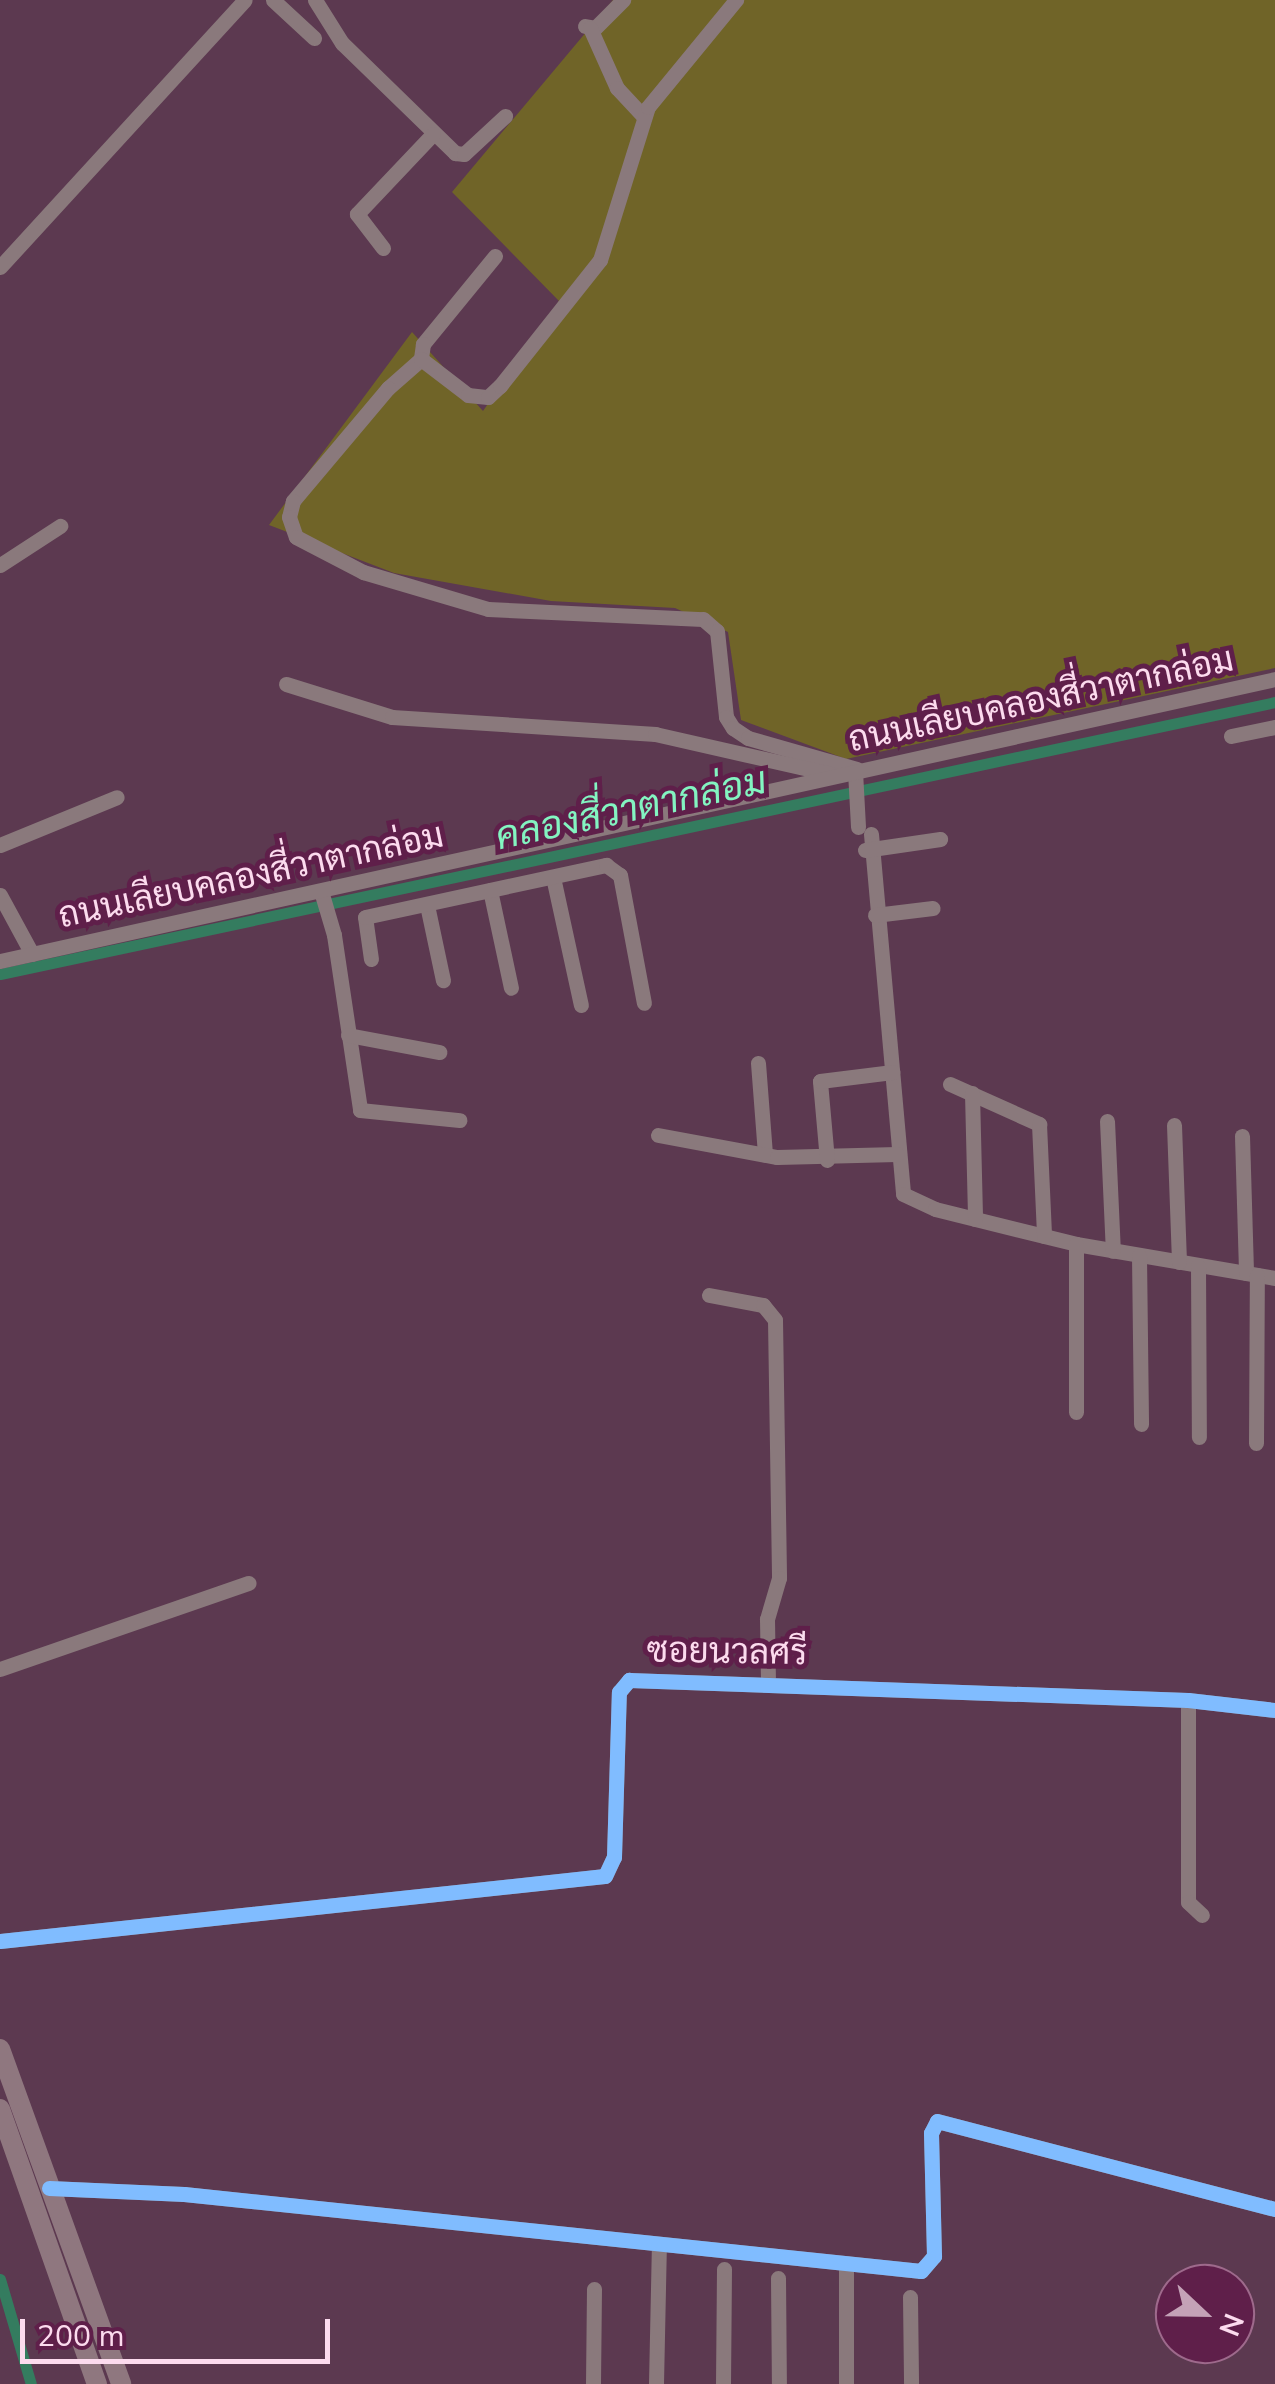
<!DOCTYPE html>
<meta charset="utf-8">
<style>
body{margin:0}
#map{position:relative;width:1275px;height:2384px;overflow:hidden;background:#5c3950;font-family:"Nunito Sans",Sarabun,sans-serif}
div>[style]{position:absolute}
.green>*{inset:0;background:#706428}
.canal>*{height:11px;margin:-5.5px;padding:0 5.5px;transform-origin:5.5px;border-radius:5.5px;background:#347c5f}
.minor>*{height:15px;margin:-7.5px;padding:0 7.5px;transform-origin:7.5px;border-radius:7.5px;background:#8a797c}
.major>*{height:20px;margin:-10px;padding:0 10px;transform-origin:10px;border-radius:10px;background:#8f777f}
.cycleway>*{height:15px;margin:-7.5px;padding:0 7.5px;transform-origin:7.5px;border-radius:7.5px;background:#80bcff}
span{translate:-50% -50%;white-space:nowrap;text-align:center;line-height:1.15;-webkit-text-stroke:10px #5f1f4a;paint-order:stroke}
.street-label{font-size:35px;color:#fcdbee}
.water-label{font-size:38px;color:#83f4c1;font-style:italic}
.north{position:absolute;left:1155px;top:2264px;width:100px;height:100px;box-sizing:border-box;background:#5f1f4a;border:2px solid #9e6a8c;border-radius:50%;rotate:112deg;font-size:28px;font-weight:700;line-height:40px;text-align:center;color:#fcdbee}
.north::after{content:'';display:block;margin:auto;width:35px;height:45px;background:#c4a2b7;clip-path:polygon(50% 0,100% 100%,50% 72%,0 100%)}
.scale{position:absolute;left:20px;top:2319px;width:310px;height:45px;box-sizing:border-box;border:5px solid #fcdbee;border-top:0;padding-left:12px;font-size:30px;line-height:35px;white-space:nowrap;color:#fcdbee;-webkit-text-stroke:8px #5f1f4a;paint-order:stroke}
</style>
<div id="map">
<div class="green">
<i style="clip-path:polygon(613px 0,1275px 0,1275px 668px,846px 759px,741px 720px,728px 632px,675px 608px,551px 601px,394px 573px,269px 525px,412px 332px,483px 411px,559px 301px,452px 192px)"></i>
</div>
<div class="canal">
<i style="left:0;top:974px;width:1304px;rotate:-12.04deg"></i>
<i style="left:0;top:2279px;width:109px;rotate:73.6deg"></i>
</div>
<div class="minor">
<i style="left:273px;top:0;width:56px;rotate:42.8deg"></i>
<i style="left:315px;top:0;width:51px;rotate:57.9deg"></i>
<i style="left:342px;top:43px;width:158px;rotate:44.2deg"></i>
<i style="left:455px;top:153px;width:9px;rotate:6deg"></i>
<i style="left:464px;top:154px;width:56px;rotate:-42.8deg"></i>
<i style="left:585px;top:26px;width:10px;rotate:11deg"></i>
<i style="left:595px;top:28px;width:40px;rotate:-45deg"></i>
<i style="left:590px;top:28px;width:66px;rotate:65.8deg"></i>
<i style="left:617px;top:88px;width:40px;rotate:47deg"></i>
<i style="left:383px;top:248px;width:43px;rotate:-127.4deg"></i>
<i style="left:357px;top:214px;width:110px;rotate:-46.5deg"></i>
<i style="left:495px;top:256px;width:114px;rotate:129.3deg"></i>
<i style="left:423px;top:344px;width:15px;rotate:98deg"></i>
<i style="left:421px;top:359px;width:44px;rotate:138.7deg"></i>
<i style="left:388px;top:388px;width:148px;rotate:130.1deg"></i>
<i style="left:293px;top:501px;width:16px;rotate:104deg"></i>
<i style="left:289px;top:517px;width:21px;rotate:71deg"></i>
<i style="left:296px;top:537px;width:76px;rotate:27.6deg"></i>
<i style="left:363px;top:572px;width:130px;rotate:16.5deg"></i>
<i style="left:488px;top:609px;width:215px;rotate:2.7deg"></i>
<i style="left:703px;top:619px;width:18px;rotate:41deg"></i>
<i style="left:717px;top:631px;width:86px;rotate:84deg"></i>
<i style="left:726px;top:717px;width:13px;rotate:58deg"></i>
<i style="left:733px;top:728px;width:18px;rotate:34deg"></i>
<i style="left:748px;top:738px;width:113px;rotate:15.9deg"></i>
<i style="left:0;top:267px;width:362px;rotate:-47.5deg"></i>
<i style="left:421px;top:359px;width:59px;rotate:37.5deg"></i>
<i style="left:468px;top:395px;width:20px;rotate:6deg"></i>
<i style="left:488px;top:397px;width:16px;rotate:-43deg"></i>
<i style="left:500px;top:386px;width:161px;rotate:-51.6deg"></i>
<i style="left:600px;top:260px;width:160px;rotate:-72.6deg"></i>
<i style="left:648px;top:107px;width:139px;rotate:-50.6deg"></i>
<i style="left:0;top:565px;width:72px;rotate:-33deg"></i>
<i style="left:286px;top:684px;width:111px;rotate:17.3deg"></i>
<i style="left:392px;top:717px;width:264px;rotate:3.7deg"></i>
<i style="left:655px;top:734px;width:180px;rotate:12.8deg"></i>
<i style="left:1231px;top:736px;width:45px;rotate:-11.6deg"></i>
<i style="left:855px;top:771px;width:56px;rotate:86.9deg"></i>
<i style="left:871px;top:834px;width:361px;rotate:84.9deg"></i>
<i style="left:903px;top:1194px;width:35px;rotate:25deg"></i>
<i style="left:935px;top:1209px;width:145px;rotate:13.9deg"></i>
<i style="left:1076px;top:1244px;width:202px;rotate:9.7deg"></i>
<i style="left:0;top:845px;width:126px;rotate:-22.3deg"></i>
<i style="left:865px;top:850px;width:76px;rotate:-8.3deg"></i>
<i style="left:553px;top:877px;width:131px;rotate:77.7deg"></i>
<i style="left:490px;top:890px;width:100px;rotate:77.9deg"></i>
<i style="left:321px;top:891px;width:46px;rotate:73.5deg"></i>
<i style="left:334px;top:935px;width:177px;rotate:81.5deg"></i>
<i style="left:360px;top:1110px;width:100px;rotate:5.8deg"></i>
<i style="left:0;top:895px;width:67px;rotate:61.5deg"></i>
<i style="left:427px;top:905px;width:77px;rotate:78deg"></i>
<i style="left:875px;top:915px;width:58px;rotate:-6.9deg"></i>
<i style="left:371px;top:959px;width:42px;rotate:-98.1deg"></i>
<i style="left:365px;top:917px;width:247px;rotate:-12.2deg"></i>
<i style="left:606px;top:865px;width:17px;rotate:36deg"></i>
<i style="left:620px;top:875px;width:130px;rotate:79.4deg"></i>
<i style="left:0;top:961px;width:1306px;rotate:-12.47deg"></i>
<i style="left:348px;top:1035px;width:93px;rotate:10.6deg"></i>
<i style="left:758px;top:1063px;width:92px;rotate:85.6deg"></i>
<i style="left:950px;top:1084px;width:98px;rotate:24.2deg"></i>
<i style="left:1039px;top:1124px;width:112px;rotate:87.4deg"></i>
<i style="left:972px;top:1093px;width:126px;rotate:88.6deg"></i>
<i style="left:1107px;top:1121px;width:130px;rotate:87.4deg"></i>
<i style="left:1174px;top:1125px;width:137px;rotate:87.9deg"></i>
<i style="left:658px;top:1135px;width:121px;rotate:10.5deg"></i>
<i style="left:777px;top:1157px;width:120px;rotate:-1.4deg"></i>
<i style="left:1242px;top:1136px;width:137px;rotate:88.3deg"></i>
<i style="left:827px;top:1160px;width:79px;rotate:-95.1deg"></i>
<i style="left:820px;top:1081px;width:73px;rotate:-7.1deg"></i>
<i style="left:1139px;top:1256px;width:168px;rotate:89.3deg"></i>
<i style="left:1198px;top:1266px;width:171px;rotate:89.7deg"></i>
<i style="left:709px;top:1295px;width:55px;rotate:10.5deg"></i>
<i style="left:763px;top:1305px;width:19px;rotate:51deg"></i>
<i style="left:775px;top:1320px;width:258px;rotate:89.1deg"></i>
<i style="left:779px;top:1578px;width:43px;rotate:106.3deg"></i>
<i style="left:767px;top:1619px;width:62px;rotate:89.1deg"></i>
<i style="left:1076px;top:1412px;width:168px;rotate:-90deg"></i>
<i style="left:1256px;top:1443px;width:168px;rotate:-89.7deg"></i>
<i style="left:0;top:1669px;width:263px;rotate:-19.1deg"></i>
<i style="left:1188px;top:1700px;width:202px;rotate:90deg"></i>
<i style="left:1188px;top:1902px;width:19px;rotate:43deg"></i>
<i style="left:0;top:1941px;width:608px;rotate:-6.13deg"></i>
<i style="left:605px;top:1876px;width:21px;rotate:-65deg"></i>
<i style="left:614px;top:1857px;width:165px;rotate:-88.3deg"></i>
<i style="left:619px;top:1692px;width:16px;rotate:-50deg"></i>
<i style="left:629px;top:1680px;width:559px;rotate:2.05deg"></i>
<i style="left:1188px;top:1700px;width:88px;rotate:6.6deg"></i>
<i style="left:49px;top:2188px;width:135px;rotate:2.5deg"></i>
<i style="left:184px;top:2194px;width:741px;rotate:5.96deg"></i>
<i style="left:921px;top:2271px;width:20px;rotate:-49deg"></i>
<i style="left:934px;top:2256px;width:123px;rotate:-91.4deg"></i>
<i style="left:931px;top:2133px;width:13px;rotate:-63deg"></i>
<i style="left:937px;top:2121px;width:349px;rotate:14.6deg"></i>
<i style="left:846px;top:2263px;width:121px;rotate:90deg"></i>
<i style="left:778px;top:2278px;width:106px;rotate:89.5deg"></i>
<i style="left:910px;top:2297px;width:87px;rotate:89.3deg"></i>
<i style="left:593px;top:2384px;width:95px;rotate:-89.4deg"></i>
<i style="left:656px;top:2384px;width:140px;rotate:-88.8deg"></i>
<i style="left:723px;top:2384px;width:115px;rotate:-89.5deg"></i>
</div>
<div class="major">
<i style="left:0;top:2049px;width:356px;rotate:70.1deg"></i>
<i style="left:0;top:2109px;width:292px;rotate:70.6deg"></i>
</div>
<div class="cycleway">
<i style="left:0;top:1941px;width:608px;rotate:-6.13deg"></i>
<i style="left:605px;top:1876px;width:21px;rotate:-65deg"></i>
<i style="left:614px;top:1857px;width:165px;rotate:-88.3deg"></i>
<i style="left:619px;top:1692px;width:16px;rotate:-50deg"></i>
<i style="left:629px;top:1680px;width:559px;rotate:2.05deg"></i>
<i style="left:1188px;top:1700px;width:88px;rotate:6.6deg"></i>
<i style="left:49px;top:2188px;width:135px;rotate:2.5deg"></i>
<i style="left:184px;top:2194px;width:741px;rotate:5.96deg"></i>
<i style="left:921px;top:2271px;width:20px;rotate:-49deg"></i>
<i style="left:934px;top:2256px;width:123px;rotate:-91.4deg"></i>
<i style="left:931px;top:2133px;width:13px;rotate:-63deg"></i>
<i style="left:937px;top:2121px;width:349px;rotate:14.6deg"></i>
</div>
<div class="street-label">
<span style="left:1041px;top:700px;rotate:-12deg">ถนนเลียบคลองสี่วาตากล่อม</span>
<span style="left:251px;top:876px;rotate:-12deg">ถนนเลียบคลองสี่วาตากล่อม</span>
<span style="left:727px;top:1652px;rotate:1deg">ซอยนวลศรี</span>
</div>
<div class="water-label">
<span style="left:631px;top:809px;rotate:-12deg">คลองสี่วาตากล่อม</span>
</div>
<div class="north">N</div>
<div class="scale">200 m</div>
</div>
